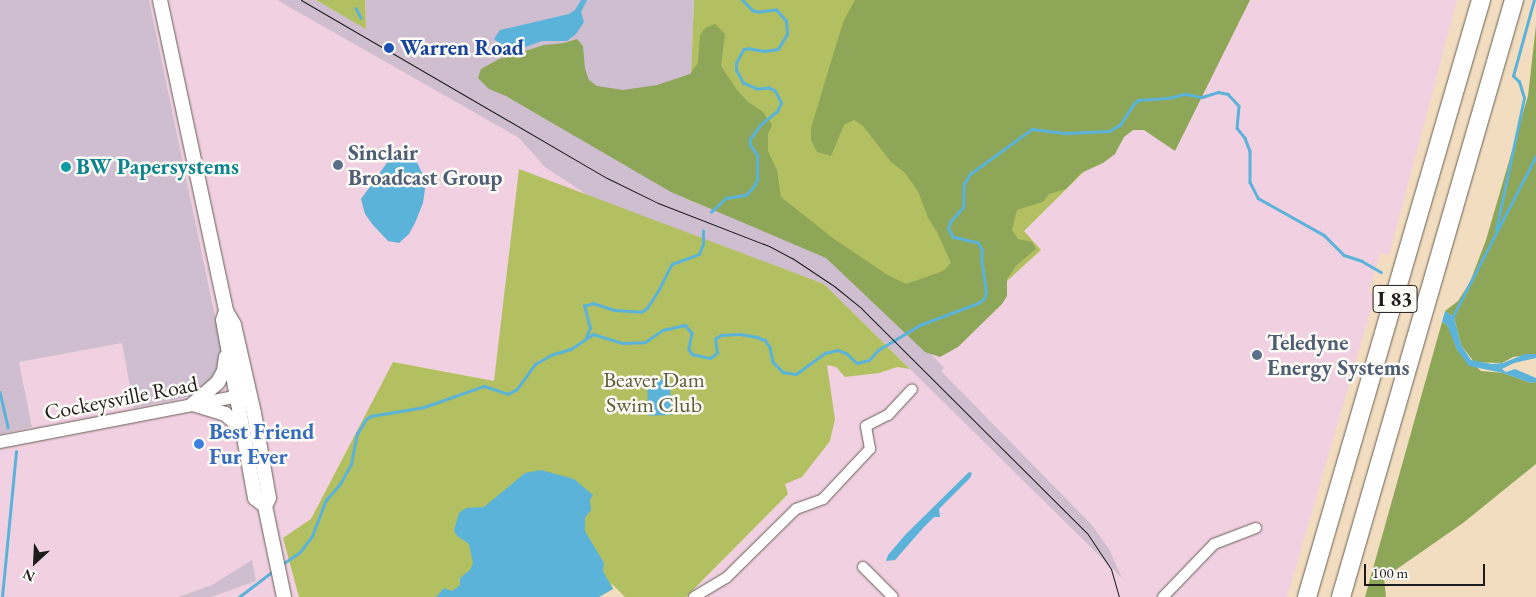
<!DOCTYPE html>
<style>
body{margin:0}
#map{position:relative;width:1536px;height:597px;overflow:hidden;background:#f2ddc0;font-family:"EB Garamond",serif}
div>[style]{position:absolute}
.built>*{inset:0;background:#f1d0e2}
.industrial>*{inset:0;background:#cebed0}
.green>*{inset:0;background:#b3c062}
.forest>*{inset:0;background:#8ea658}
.water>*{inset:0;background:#5cb3d9;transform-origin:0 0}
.stream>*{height:2.5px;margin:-1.25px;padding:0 1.25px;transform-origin:1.25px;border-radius:1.25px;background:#5cb3d9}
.roads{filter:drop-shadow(0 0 1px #676055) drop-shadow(0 0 1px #676055)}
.minor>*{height:10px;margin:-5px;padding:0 5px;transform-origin:5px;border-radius:5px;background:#fff}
.tertiary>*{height:12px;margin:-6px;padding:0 6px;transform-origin:6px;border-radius:6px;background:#fff}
.secondary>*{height:14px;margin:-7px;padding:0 7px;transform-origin:7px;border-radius:7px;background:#fff}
.motorway>*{height:18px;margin:-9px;padding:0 9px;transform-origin:9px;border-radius:9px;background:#fff}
.tram>*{height:1px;margin:-0.5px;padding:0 0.5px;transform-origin:0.5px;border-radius:0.5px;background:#1c1c1c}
.dots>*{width:14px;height:14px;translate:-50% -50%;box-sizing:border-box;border:2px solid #fdfcf7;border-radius:50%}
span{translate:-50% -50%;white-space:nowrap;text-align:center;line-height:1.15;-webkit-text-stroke:5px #fdfcf7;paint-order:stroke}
.shield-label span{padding:1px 4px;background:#fdfcf7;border:1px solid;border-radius:4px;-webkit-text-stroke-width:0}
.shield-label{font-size:21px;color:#1c1c1c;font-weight:700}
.transit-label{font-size:22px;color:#164399;font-weight:700}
.left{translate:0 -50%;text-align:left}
.service-label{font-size:22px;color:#4e5e75;font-weight:700}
.culture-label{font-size:22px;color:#0d838f;font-weight:700}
.park-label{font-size:22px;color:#585e38}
.street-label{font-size:22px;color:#1c1c1c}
.shop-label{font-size:22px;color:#366cbe;font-weight:700}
.north{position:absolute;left:10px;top:537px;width:50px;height:50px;-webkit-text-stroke:4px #fdfcf7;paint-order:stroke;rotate:205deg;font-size:14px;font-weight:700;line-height:20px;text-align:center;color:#1c1c1c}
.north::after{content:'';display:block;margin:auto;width:18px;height:22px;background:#1c1c1c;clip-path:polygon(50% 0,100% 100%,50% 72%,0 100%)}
.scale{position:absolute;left:1364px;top:564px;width:121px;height:22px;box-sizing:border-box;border:2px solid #1c1c1c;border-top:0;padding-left:6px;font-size:15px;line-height:18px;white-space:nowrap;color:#1c1c1c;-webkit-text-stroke:4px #fdfcf7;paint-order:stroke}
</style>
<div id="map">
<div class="built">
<i style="clip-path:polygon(149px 0,277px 0,519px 138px,545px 167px,592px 198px,519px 170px,495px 381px,393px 362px,311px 519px,283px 538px,299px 597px,211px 597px,256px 581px,251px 561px,212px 585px,178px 597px,0 597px,0 434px,32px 427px,19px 362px,122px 343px,135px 408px,222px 350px)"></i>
<i style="clip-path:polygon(1219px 0,1457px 0,1389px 255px,1380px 253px,1369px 292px,1375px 295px,1287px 597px,686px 597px,788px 494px,785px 484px,827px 365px,879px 373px,897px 367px,910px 369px,1121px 577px,1109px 549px,1092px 525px,941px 371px,943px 368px,929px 352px,1041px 250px,1024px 231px,1150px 106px)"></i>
</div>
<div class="industrial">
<i style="clip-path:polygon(0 0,149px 0,222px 350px,222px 366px,216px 380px,193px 396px,134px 408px,122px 343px,19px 362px,32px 427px,0 434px)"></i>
<i style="clip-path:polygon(277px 0,316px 0,366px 28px,365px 0,694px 0,686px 199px,822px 249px,916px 338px,944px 368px,941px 371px,1092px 525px,1109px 549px,1122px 578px,824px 284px,592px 198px,545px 167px,519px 138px)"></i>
<i style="clip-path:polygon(252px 560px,256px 581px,211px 597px,178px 597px,212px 585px)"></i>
</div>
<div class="green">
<i style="clip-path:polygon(316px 0,365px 0,366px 29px)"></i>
<i style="clip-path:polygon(694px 0,1219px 0,1150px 106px,1024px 231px,1041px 250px,929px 352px,822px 249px,686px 199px)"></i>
<i style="clip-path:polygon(519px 169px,824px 284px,910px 369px,897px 367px,879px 373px,845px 377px,836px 367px,827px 365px,835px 419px,830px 441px,802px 477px,785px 484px,788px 494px,686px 597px,625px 597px,611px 583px,613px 589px,599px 597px,299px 597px,283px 538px,311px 519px,393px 362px,494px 381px)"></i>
</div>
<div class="forest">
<i style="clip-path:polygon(855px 0,1250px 0,1175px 151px,1144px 130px,1133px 130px,1124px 137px,1115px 154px,1103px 163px,1081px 173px,1066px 189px,1049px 194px,1043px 202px,1017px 210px,1012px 230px,1018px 239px,1032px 242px,1036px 249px,1016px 266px,1007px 279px,1007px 296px,1002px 304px,958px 347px,940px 357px,925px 352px,826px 258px,671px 192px,506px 96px,489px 89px,478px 78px,481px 69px,499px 59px,544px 45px,564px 43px,577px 39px,583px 46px,585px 69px,589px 80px,597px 86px,623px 90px,657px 85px,690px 74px,698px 63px,700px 35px,705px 28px,715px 24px,725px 34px,721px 66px,737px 90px,748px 102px,763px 112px,772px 125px,768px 134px,768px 151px,777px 170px,781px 197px,834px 239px,886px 274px,906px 284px,943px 271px,951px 263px,937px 232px,928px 218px,918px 191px,904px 172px,891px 162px,863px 126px,854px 120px,844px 125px,831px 156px,817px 152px,811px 140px,811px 128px,836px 45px,844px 20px)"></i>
<i style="clip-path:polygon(1536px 25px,1536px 354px,1513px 357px,1502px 363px,1474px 362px,1461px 345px,1454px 317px,1445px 311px,1458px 301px,1470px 282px,1486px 240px,1528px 96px)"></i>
<i style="clip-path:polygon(1442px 322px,1447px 325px,1451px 332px,1457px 350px,1481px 371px,1503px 373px,1531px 383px,1536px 382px,1536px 464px,1463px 523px,1384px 578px,1386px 597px,1365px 597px)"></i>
</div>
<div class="water">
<i style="clip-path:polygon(581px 0,587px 0,581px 12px,584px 22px,576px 34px,567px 41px,542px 41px,514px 51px,507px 49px,494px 39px,500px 30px,569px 14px,575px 10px)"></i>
<i style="clip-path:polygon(400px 151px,416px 160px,426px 182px,423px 203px,415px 223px,409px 234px,399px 243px,388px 241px,373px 225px,365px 214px,361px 199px,394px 153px)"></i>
<i style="clip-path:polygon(1445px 311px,1454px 317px,1461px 345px,1471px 360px,1492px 364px,1503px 363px,1525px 354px,1536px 354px,1536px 358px,1514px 363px,1502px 369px,1506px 372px,1515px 369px,1536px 378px,1536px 382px,1531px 383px,1503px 373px,1469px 366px,1457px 350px,1447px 325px,1442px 322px)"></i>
<i style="left:670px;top:379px;width:36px;height:23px;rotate:88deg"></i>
<i style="clip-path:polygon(541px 470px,574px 479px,593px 495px,590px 500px,591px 510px,585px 518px,585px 531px,604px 563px,603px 571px,613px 589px,599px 597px,436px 597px,444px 588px,452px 591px,460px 585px,460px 578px,470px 570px,473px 563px,469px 544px,457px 536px,454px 530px,459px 513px,466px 508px,484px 507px,525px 473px)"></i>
<i style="clip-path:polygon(969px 472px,972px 473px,970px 478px,939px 509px,940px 517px,934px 517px,924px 527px,895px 560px,886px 561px,888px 555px,906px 534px)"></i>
</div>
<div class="stream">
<i style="left:356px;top:8px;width:11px;rotate:63deg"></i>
<i style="left:711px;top:212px;width:21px;rotate:-43deg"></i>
<i style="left:726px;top:198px;width:20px;rotate:-9deg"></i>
<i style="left:746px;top:195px;width:12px;rotate:-48deg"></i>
<i style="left:754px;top:186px;width:7px;rotate:-63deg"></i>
<i style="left:757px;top:180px;width:25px;rotate:-90deg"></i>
<i style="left:757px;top:155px;width:12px;rotate:-125deg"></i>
<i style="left:750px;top:145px;width:6px;rotate:-90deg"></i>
<i style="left:750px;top:139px;width:17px;rotate:-54deg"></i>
<i style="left:760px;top:125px;width:22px;rotate:-39deg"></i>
<i style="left:777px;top:111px;width:9px;rotate:-63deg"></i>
<i style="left:781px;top:103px;width:13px;rotate:-117deg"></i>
<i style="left:775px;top:91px;width:7px;rotate:-153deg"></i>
<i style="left:769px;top:88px;width:12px;rotate:175deg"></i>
<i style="left:757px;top:89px;width:15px;rotate:-157deg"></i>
<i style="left:743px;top:83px;width:15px;rotate:-118deg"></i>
<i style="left:736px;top:70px;width:7px;rotate:-90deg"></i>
<i style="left:736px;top:63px;width:15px;rotate:-62deg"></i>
<i style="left:743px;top:50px;width:5px;rotate:-22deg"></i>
<i style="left:748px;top:48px;width:16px;rotate:11deg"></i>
<i style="left:764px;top:51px;width:14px;rotate:-8deg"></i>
<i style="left:778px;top:49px;width:17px;rotate:-59deg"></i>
<i style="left:787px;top:34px;width:13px;rotate:-94deg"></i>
<i style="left:786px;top:21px;width:15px;rotate:-132deg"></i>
<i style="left:776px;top:10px;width:17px;rotate:173deg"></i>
<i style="left:759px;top:12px;width:6px;rotate:-171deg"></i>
<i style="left:753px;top:11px;width:16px;rotate:-135deg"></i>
<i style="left:1496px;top:230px;width:135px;rotate:-78deg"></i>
<i style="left:1524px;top:98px;width:17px;rotate:-107deg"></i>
<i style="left:1519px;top:82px;width:8px;rotate:-135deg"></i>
<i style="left:1513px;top:76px;width:79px;rotate:-74.6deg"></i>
<i style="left:1452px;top:318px;width:182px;rotate:-62.6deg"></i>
<i style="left:586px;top:337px;width:10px;rotate:-66deg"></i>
<i style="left:590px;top:328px;width:23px;rotate:-105deg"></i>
<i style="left:584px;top:306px;width:9px;rotate:-18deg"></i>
<i style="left:593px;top:303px;width:23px;rotate:18deg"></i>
<i style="left:615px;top:310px;width:26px;rotate:4deg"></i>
<i style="left:641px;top:312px;width:7px;rotate:-34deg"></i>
<i style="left:647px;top:308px;width:20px;rotate:-57deg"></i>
<i style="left:658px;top:291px;width:30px;rotate:-63deg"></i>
<i style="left:672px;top:264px;width:29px;rotate:-20deg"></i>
<i style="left:699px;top:254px;width:11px;rotate:-68deg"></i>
<i style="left:703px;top:244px;width:13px;rotate:-90deg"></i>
<i style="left:0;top:392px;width:36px;rotate:77deg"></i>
<i style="left:281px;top:565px;width:23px;rotate:-34deg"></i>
<i style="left:300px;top:552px;width:20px;rotate:-53deg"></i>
<i style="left:312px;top:536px;width:39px;rotate:-69deg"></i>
<i style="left:326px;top:500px;width:21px;rotate:-49deg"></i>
<i style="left:340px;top:484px;width:23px;rotate:-61deg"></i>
<i style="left:351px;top:464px;width:31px;rotate:-79deg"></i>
<i style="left:357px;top:434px;width:17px;rotate:-59deg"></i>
<i style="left:366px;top:419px;width:6px;rotate:-31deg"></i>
<i style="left:371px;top:416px;width:54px;rotate:-9.6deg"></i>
<i style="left:424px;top:407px;width:64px;rotate:-19.3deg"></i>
<i style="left:484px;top:386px;width:25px;rotate:18deg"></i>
<i style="left:508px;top:394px;width:10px;rotate:-29deg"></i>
<i style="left:517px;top:389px;width:31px;rotate:-54deg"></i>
<i style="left:535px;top:364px;width:18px;rotate:-29deg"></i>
<i style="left:551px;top:355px;width:21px;rotate:-17deg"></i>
<i style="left:571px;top:349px;width:27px;rotate:-34deg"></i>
<i style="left:593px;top:334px;width:30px;rotate:17deg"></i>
<i style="left:622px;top:343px;width:23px;rotate:-2deg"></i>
<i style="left:645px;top:342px;width:22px;rotate:-34deg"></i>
<i style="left:663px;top:330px;width:23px;rotate:-13deg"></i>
<i style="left:685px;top:325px;width:11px;rotate:49deg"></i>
<i style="left:692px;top:333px;width:16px;rotate:101deg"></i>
<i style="left:689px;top:349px;width:6px;rotate:59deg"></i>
<i style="left:692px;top:354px;width:18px;rotate:13deg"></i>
<i style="left:710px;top:358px;width:9px;rotate:-36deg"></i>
<i style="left:717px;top:353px;width:14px;rotate:-98deg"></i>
<i style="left:715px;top:339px;width:7px;rotate:-34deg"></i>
<i style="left:721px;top:335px;width:19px;rotate:-3deg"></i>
<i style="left:740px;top:334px;width:17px;rotate:10deg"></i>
<i style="left:757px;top:337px;width:9px;rotate:21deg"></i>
<i style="left:765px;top:340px;width:9px;rotate:54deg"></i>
<i style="left:770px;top:347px;width:15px;rotate:79deg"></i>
<i style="left:773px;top:362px;width:14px;rotate:45deg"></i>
<i style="left:783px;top:372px;width:13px;rotate:9deg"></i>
<i style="left:796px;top:374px;width:36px;rotate:-36deg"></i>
<i style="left:825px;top:353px;width:13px;rotate:-13deg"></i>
<i style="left:838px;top:350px;width:9px;rotate:21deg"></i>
<i style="left:846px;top:353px;width:15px;rotate:42deg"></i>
<i style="left:857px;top:363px;width:12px;rotate:-14deg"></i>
<i style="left:869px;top:360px;width:13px;rotate:-48deg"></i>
<i style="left:878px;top:350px;width:49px;rotate:-30.8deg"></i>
<i style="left:920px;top:325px;width:62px;rotate:-20.8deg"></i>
<i style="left:978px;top:303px;width:7px;rotate:-34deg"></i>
<i style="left:984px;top:299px;width:6px;rotate:-72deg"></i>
<i style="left:986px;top:293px;width:34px;rotate:-98deg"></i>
<i style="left:981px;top:259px;width:9px;rotate:-84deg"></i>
<i style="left:982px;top:250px;width:8px;rotate:-120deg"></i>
<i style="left:978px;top:243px;width:26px;rotate:-167deg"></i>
<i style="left:953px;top:237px;width:9px;rotate:-122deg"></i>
<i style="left:948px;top:229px;width:7px;rotate:-74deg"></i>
<i style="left:950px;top:222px;width:20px;rotate:-49deg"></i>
<i style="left:963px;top:207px;width:23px;rotate:-88deg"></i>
<i style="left:964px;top:184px;width:12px;rotate:-59deg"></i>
<i style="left:970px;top:174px;width:77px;rotate:-36deg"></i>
<i style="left:1032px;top:129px;width:35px;rotate:7deg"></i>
<i style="left:1067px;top:133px;width:42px;rotate:-2.7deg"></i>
<i style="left:1109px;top:131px;width:13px;rotate:-29deg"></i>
<i style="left:1120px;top:125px;width:24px;rotate:-57deg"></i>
<i style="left:1133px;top:105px;width:7px;rotate:-45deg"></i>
<i style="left:1138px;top:100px;width:30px;rotate:-4deg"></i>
<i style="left:1168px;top:98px;width:18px;rotate:-13deg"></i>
<i style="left:1186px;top:94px;width:16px;rotate:11deg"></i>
<i style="left:1202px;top:97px;width:17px;rotate:-17deg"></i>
<i style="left:1218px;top:92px;width:10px;rotate:11deg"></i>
<i style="left:1228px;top:94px;width:16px;rotate:47deg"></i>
<i style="left:1239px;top:106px;width:22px;rotate:95deg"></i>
<i style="left:1237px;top:128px;width:13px;rotate:51deg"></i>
<i style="left:1245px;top:138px;width:14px;rotate:69deg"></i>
<i style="left:1250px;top:151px;width:31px;rotate:90deg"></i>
<i style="left:1250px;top:182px;width:18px;rotate:63deg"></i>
<i style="left:1258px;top:198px;width:76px;rotate:29.3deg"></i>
<i style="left:1324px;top:235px;width:28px;rotate:45deg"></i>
<i style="left:1344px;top:255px;width:19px;rotate:18deg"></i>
<i style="left:1362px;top:261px;width:22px;rotate:30deg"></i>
<i style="left:2px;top:597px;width:146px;rotate:-84.5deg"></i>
<i style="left:239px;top:597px;width:43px;rotate:-37.4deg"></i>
</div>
<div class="roads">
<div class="minor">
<i style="left:863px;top:567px;width:42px;rotate:45deg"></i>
<i style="left:694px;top:597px;width:37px;rotate:-31deg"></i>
<i style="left:726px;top:578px;width:98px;rotate:-44.6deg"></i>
<i style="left:796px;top:509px;width:29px;rotate:-20deg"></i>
<i style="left:823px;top:499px;width:69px;rotate:-46.8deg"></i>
<i style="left:870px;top:449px;width:23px;rotate:-100deg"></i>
<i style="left:866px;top:426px;width:25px;rotate:-27deg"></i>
<i style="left:888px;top:415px;width:35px;rotate:-47deg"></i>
<i style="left:1163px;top:597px;width:74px;rotate:-46.1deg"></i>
<i style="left:1214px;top:544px;width:45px;rotate:-20.9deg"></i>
</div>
<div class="tertiary">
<i style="left:0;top:442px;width:249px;rotate:-10.9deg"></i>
</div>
<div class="secondary">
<i style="left:160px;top:0;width:318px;rotate:78deg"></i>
<i style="left:226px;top:311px;width:16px;rotate:60deg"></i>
<i style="left:234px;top:325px;width:90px;rotate:77.2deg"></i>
<i style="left:254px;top:413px;width:86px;rotate:80deg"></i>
<i style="left:269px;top:498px;width:9px;rotate:117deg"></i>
<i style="left:226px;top:311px;width:9px;rotate:108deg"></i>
<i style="left:223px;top:320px;width:181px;rotate:79.8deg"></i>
<i style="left:255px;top:498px;width:13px;rotate:39deg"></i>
<i style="left:265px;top:506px;width:93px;rotate:78.2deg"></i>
<i style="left:193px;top:404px;width:34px;rotate:17deg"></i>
<i style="left:225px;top:414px;width:16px;rotate:40deg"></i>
<i style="left:237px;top:424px;width:8px;rotate:67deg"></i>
<i style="left:193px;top:404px;width:33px;rotate:-41deg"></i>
<i style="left:218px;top:382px;width:13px;rotate:-61deg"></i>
<i style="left:224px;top:371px;width:14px;rotate:-82deg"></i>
</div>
<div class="motorway">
<i style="left:1307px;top:597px;width:622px;rotate:-73.75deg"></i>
<i style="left:1341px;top:597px;width:622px;rotate:-73.84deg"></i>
</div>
</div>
<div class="tram">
<i style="left:301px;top:0;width:354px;rotate:30.2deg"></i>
<i style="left:607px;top:178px;width:57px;rotate:26.1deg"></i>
<i style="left:658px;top:203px;width:119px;rotate:21.2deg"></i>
<i style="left:769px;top:246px;width:26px;rotate:28deg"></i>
<i style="left:792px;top:258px;width:50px;rotate:33.7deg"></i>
<i style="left:834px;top:286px;width:36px;rotate:39deg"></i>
<i style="left:862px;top:309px;width:317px;rotate:44.9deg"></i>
<i style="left:1087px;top:533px;width:43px;rotate:56.3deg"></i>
<i style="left:1111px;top:569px;width:29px;rotate:74deg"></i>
</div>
<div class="dots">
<i style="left:389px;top:48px;background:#1a4fb4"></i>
<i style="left:338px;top:165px;background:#5c6f8a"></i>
<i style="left:66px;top:167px;background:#0f9aa8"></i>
<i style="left:1257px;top:355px;background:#5c6f8a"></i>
<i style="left:199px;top:444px;background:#3f7fe0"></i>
</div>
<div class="shield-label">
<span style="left:1395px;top:299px">I 83</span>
</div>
<div class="transit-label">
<span class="left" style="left:400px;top:48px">Warren Road</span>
</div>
<div class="service-label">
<span class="left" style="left:348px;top:165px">Sinclair<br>Broadcast Group</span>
<span class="left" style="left:1267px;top:355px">Teledyne<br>Energy Systems</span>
</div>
<div class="culture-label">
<span class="left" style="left:76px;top:167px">BW Papersystems</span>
</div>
<div class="park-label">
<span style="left:654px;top:392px">Beaver Dam<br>Swim Club</span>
</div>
<div class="street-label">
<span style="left:121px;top:398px;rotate:-11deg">Cockeysville Road</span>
</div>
<div class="shop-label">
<span class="left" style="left:209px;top:444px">Best Friend<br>Fur Ever</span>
</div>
<div class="north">N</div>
<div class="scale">100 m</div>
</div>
